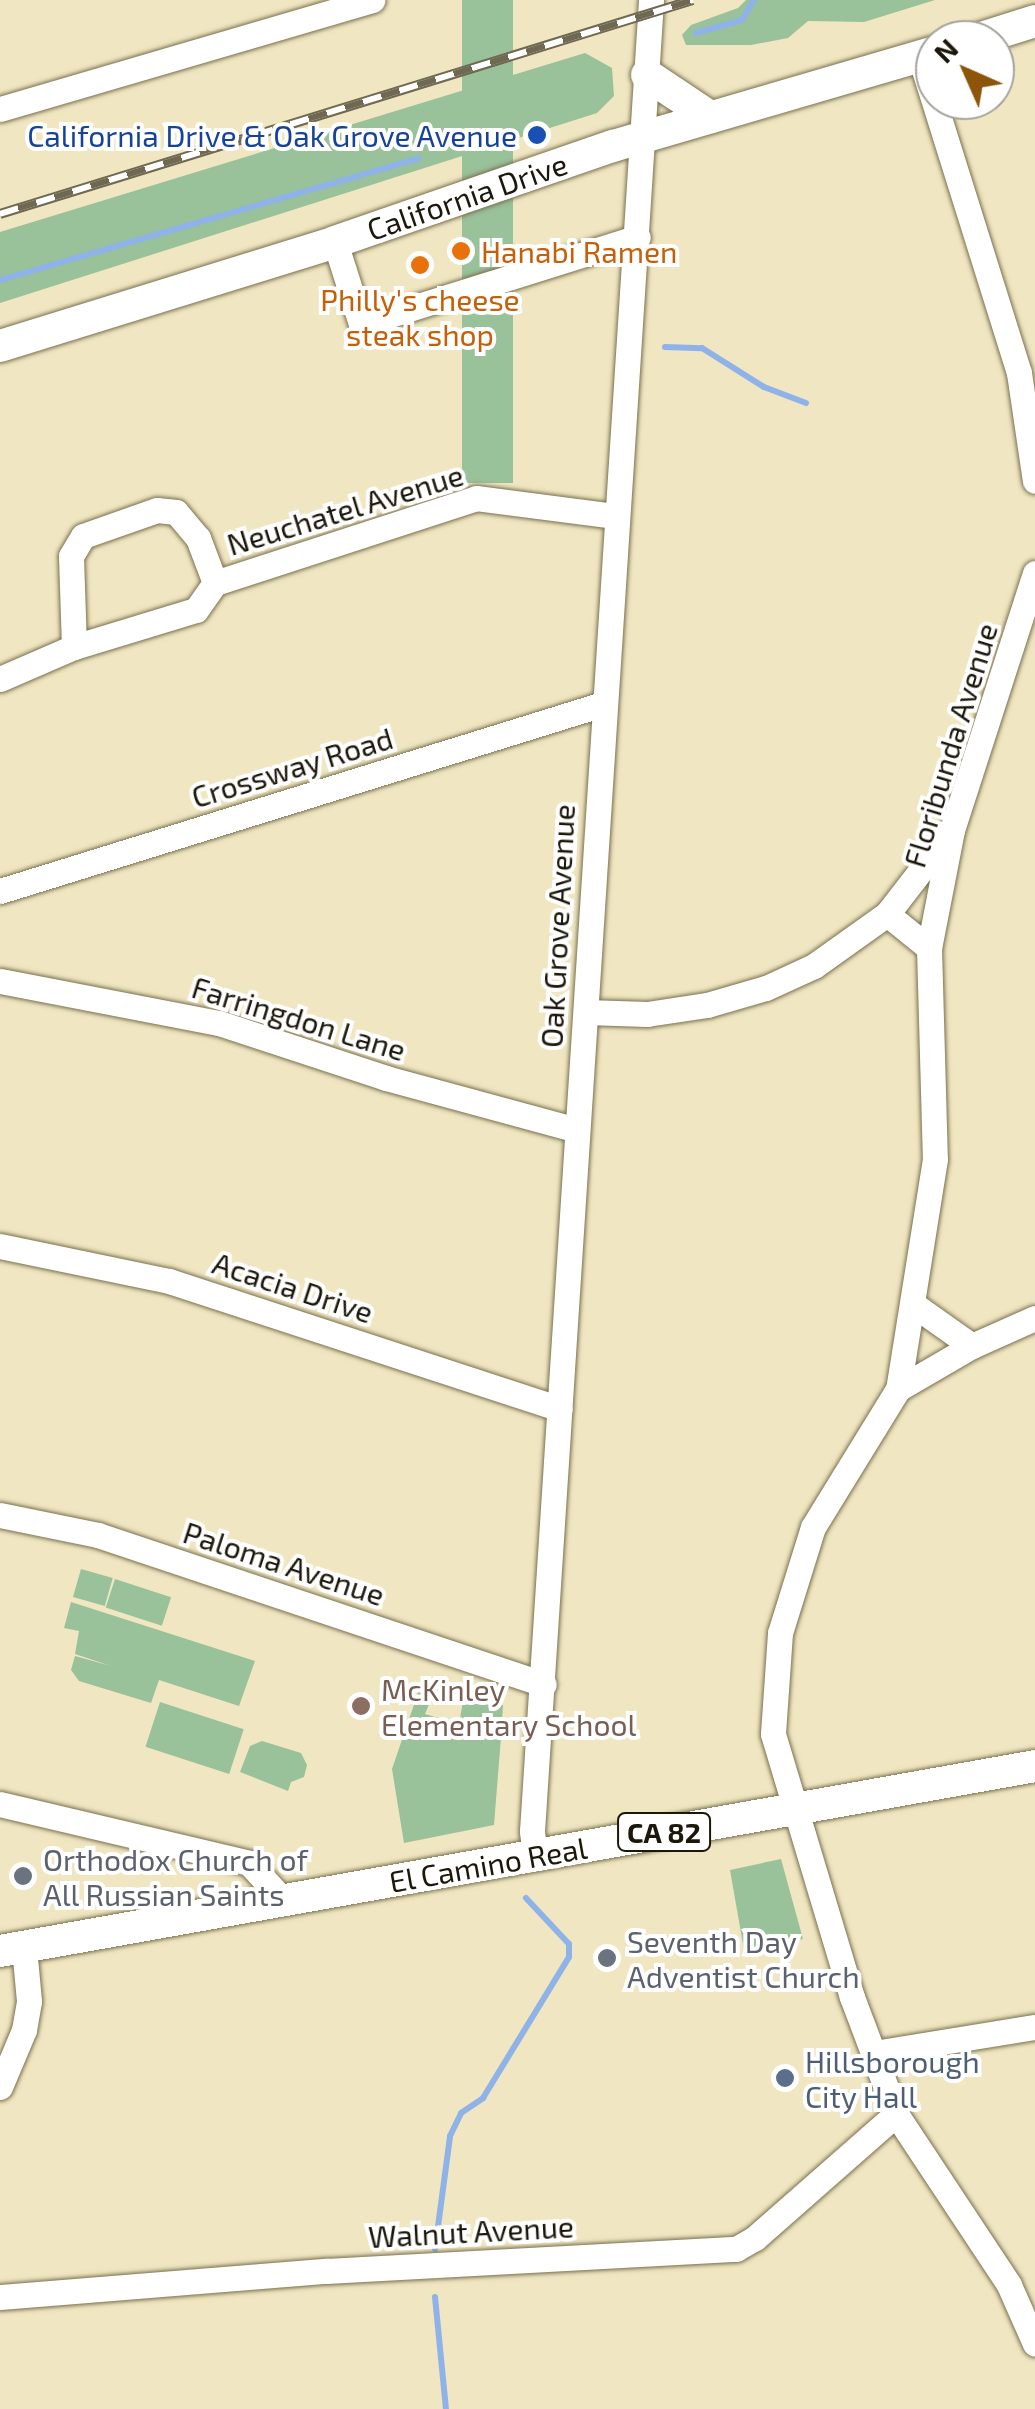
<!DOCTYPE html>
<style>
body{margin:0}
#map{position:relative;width:1035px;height:2409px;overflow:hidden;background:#f0e6c1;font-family:"Exo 2",sans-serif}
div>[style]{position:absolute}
.green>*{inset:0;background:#99c19a;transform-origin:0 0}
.stream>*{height:6px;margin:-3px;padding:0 3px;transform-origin:3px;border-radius:3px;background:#8fb3e9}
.roads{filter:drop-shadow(0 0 2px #79704f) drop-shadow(0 0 2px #79704f)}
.minor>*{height:25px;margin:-12.5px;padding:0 12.5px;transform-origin:12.5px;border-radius:12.5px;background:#fff}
.major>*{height:32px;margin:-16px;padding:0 16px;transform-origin:16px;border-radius:16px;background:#fff}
.rail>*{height:10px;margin-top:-5px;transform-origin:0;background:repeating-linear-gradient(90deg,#fff 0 19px,#6f6852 0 38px);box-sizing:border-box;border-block:2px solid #6f6852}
.dots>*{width:28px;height:28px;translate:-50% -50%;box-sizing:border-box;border:5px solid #fff;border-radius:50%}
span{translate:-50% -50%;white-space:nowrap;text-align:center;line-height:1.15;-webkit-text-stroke:8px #fff;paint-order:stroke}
.shield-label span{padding:2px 8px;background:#fff;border:2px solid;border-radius:8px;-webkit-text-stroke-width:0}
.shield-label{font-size:28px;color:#1b170a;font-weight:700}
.transit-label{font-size:30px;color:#164399}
.right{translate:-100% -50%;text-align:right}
.street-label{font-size:30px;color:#1b170a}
.food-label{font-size:30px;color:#c56008}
.left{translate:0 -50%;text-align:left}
.education-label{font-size:30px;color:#785e54}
.worship-label{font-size:30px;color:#5b616d}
.service-label{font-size:30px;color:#4e5e75}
.north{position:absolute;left:915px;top:20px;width:100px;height:100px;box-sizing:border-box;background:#fff;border:2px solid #a4a29d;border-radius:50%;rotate:315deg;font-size:28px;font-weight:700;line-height:40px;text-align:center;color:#1b170a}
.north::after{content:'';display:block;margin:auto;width:35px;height:45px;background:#8c5509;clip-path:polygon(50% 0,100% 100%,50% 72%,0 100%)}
</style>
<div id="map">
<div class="green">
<i style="left:462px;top:0;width:51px;height:483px"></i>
<i style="clip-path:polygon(746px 0,935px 0,864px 22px,808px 21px,788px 38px,751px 45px,686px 45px,682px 35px,691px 25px,738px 8px)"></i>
<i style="clip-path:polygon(585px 53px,612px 68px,614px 96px,597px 113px,0 303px,0 232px)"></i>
<i style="left:81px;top:1569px;width:33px;height:29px;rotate:16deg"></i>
<i style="left:115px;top:1579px;width:59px;height:30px;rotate:18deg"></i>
<i style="clip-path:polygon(71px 1602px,255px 1661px,239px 1706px,159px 1680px,151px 1703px,79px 1681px,71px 1670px,75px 1656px,111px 1666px,75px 1654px,79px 1631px,64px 1628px)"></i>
<i style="clip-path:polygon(422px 1681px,437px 1685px,425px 1714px,459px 1724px,465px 1690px,503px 1705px,501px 1735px,461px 1724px,501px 1737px,494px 1825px,404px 1843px,392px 1769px)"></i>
<i style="left:160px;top:1702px;width:88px;height:47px;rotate:18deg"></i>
<i style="clip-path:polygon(262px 1741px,301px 1753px,307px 1765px,304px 1777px,291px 1782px,288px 1791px,240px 1772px,250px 1746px)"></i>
<i style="clip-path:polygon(781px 1859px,803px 1939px,744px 1950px,730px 1870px)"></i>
</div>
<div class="stream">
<i style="left:696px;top:33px;width:48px;rotate:-15.8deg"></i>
<i style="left:742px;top:20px;width:23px;rotate:-59deg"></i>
<i style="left:0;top:280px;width:436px;rotate:-16.2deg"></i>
<i style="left:665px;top:347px;width:37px;rotate:2deg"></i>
<i style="left:702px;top:348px;width:73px;rotate:32.2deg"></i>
<i style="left:764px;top:387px;width:45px;rotate:20.9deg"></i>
<i style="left:435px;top:2249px;width:114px;rotate:-82.4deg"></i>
<i style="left:450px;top:2136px;width:25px;rotate:-64deg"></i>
<i style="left:461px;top:2113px;width:27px;rotate:-34deg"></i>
<i style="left:483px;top:2098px;width:165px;rotate:-58.6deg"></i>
<i style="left:569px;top:1957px;width:13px;rotate:-90deg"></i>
<i style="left:569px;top:1944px;width:63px;rotate:-133.1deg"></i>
<i style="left:435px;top:2297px;width:113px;rotate:84.4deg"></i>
</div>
<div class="roads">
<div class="minor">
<i style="left:920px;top:57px;width:331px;rotate:72.6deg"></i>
<i style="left:1019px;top:373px;width:109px;rotate:81.6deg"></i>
<i style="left:0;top:109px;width:388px;rotate:-16.3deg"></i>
<i style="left:335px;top:242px;width:86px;rotate:72.4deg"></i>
<i style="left:361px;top:324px;width:290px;rotate:-17.4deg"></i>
<i style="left:1035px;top:573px;width:270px;rotate:107.9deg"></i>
<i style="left:952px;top:830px;width:120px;rotate:101deg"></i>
<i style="left:929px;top:948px;width:211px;rotate:88.4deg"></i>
<i style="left:935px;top:1159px;width:233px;rotate:99.1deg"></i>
<i style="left:898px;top:1389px;width:162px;rotate:121.6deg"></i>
<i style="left:813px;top:1527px;width:111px;rotate:107.3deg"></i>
<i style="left:780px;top:1633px;width:101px;rotate:94deg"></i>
<i style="left:773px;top:1734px;width:275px;rotate:73.3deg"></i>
<i style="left:852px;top:1997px;width:125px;rotate:69.4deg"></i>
<i style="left:896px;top:2114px;width:205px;rotate:56.5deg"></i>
<i style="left:1009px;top:2285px;width:64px;rotate:66.2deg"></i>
<i style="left:215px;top:583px;width:274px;rotate:-18deg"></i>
<i style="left:476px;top:498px;width:139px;rotate:7.4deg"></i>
<i style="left:74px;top:647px;width:91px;rotate:-91.9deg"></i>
<i style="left:71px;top:556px;width:23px;rotate:-59deg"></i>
<i style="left:83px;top:536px;width:78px;rotate:-19.4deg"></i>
<i style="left:157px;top:510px;width:19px;rotate:6deg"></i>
<i style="left:176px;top:512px;width:34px;rotate:50deg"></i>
<i style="left:198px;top:538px;width:48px;rotate:69.3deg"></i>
<i style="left:0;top:679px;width:81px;rotate:-23.4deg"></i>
<i style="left:74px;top:647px;width:127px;rotate:-16.9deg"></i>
<i style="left:196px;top:610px;width:33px;rotate:-55deg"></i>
<i style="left:0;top:891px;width:631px;rotate:-17.23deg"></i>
<i style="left:887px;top:914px;width:54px;rotate:39deg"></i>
<i style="left:0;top:981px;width:223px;rotate:10.9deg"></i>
<i style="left:219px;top:1023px;width:176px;rotate:18.2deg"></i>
<i style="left:386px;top:1078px;width:198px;rotate:15.2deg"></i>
<i style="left:586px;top:1012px;width:61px;rotate:1.9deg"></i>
<i style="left:647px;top:1014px;width:61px;rotate:-8.5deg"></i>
<i style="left:707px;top:1005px;width:61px;rotate:-16.1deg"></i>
<i style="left:766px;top:988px;width:53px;rotate:-24.6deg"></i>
<i style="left:814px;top:966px;width:90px;rotate:-35.5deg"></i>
<i style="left:887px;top:914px;width:101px;rotate:-52.2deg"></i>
<i style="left:0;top:1246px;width:173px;rotate:11.7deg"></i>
<i style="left:169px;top:1281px;width:411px;rotate:18.1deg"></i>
<i style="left:914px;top:1305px;width:71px;rotate:35.3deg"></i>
<i style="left:898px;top:1389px;width:86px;rotate:-30.2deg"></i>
<i style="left:972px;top:1346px;width:69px;rotate:-24deg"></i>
<i style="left:0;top:1515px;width:100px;rotate:11.5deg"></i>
<i style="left:98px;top:1535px;width:470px;rotate:18.5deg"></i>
<i style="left:0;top:1804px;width:256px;rotate:13.3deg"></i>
<i style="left:249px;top:1863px;width:50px;rotate:47.4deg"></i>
<i style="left:535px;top:1856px;width:25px;rotate:-97deg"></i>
<i style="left:532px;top:1831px;width:1835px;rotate:-86.28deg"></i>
<i style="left:874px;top:2053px;width:163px;rotate:-9.2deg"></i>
<i style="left:0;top:2087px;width:62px;rotate:-67.2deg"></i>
<i style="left:24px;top:2030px;width:29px;rotate:-80deg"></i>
<i style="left:29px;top:2001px;width:54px;rotate:-95.3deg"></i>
<i style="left:0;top:2297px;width:327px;rotate:-4.6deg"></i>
<i style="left:326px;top:2271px;width:411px;rotate:-3.1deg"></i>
<i style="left:736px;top:2249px;width:22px;rotate:-30deg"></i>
<i style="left:755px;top:2238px;width:188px;rotate:-41.3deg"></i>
</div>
<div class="major">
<i style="left:975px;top:40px;width:63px;rotate:-17.6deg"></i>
<i style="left:647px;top:75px;width:76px;rotate:33.7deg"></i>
<i style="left:0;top:346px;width:351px;rotate:-17.2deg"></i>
<i style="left:335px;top:242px;width:294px;rotate:-19.1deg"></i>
<i style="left:613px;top:146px;width:335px;rotate:-16.3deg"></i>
<i style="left:0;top:1951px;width:1051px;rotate:-10.13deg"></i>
</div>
</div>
<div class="rail">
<i style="left:0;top:214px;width:725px;rotate:-17.16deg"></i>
</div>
<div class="dots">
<i style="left:537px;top:135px;background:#1a4fb4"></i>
<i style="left:461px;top:251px;background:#e8710a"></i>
<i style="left:420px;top:265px;background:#e8710a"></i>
<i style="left:361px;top:1706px;background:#8d6e63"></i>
<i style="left:23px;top:1876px;background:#6b7280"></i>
<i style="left:607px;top:1958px;background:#6b7280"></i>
<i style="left:785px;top:2078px;background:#5c6f8a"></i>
</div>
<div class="shield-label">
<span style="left:664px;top:1832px">CA 82</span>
</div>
<div class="transit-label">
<span class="right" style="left:517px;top:135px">California Drive &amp; Oak Grove Avenue</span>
</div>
<div class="street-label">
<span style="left:467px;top:196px;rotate:-19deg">California Drive</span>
<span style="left:345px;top:509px;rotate:-17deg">Neuchatel Avenue</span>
<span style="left:950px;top:745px;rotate:-73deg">Floribunda Avenue</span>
<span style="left:292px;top:767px;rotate:-17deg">Crossway Road</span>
<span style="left:557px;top:926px;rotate:-87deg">Oak Grove Avenue</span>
<span style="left:299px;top:1018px;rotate:17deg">Farringdon Lane</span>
<span style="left:293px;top:1287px;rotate:18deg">Acacia Drive</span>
<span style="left:284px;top:1563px;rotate:18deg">Paloma Avenue</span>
<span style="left:488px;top:1864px;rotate:-10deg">El Camino Real</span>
<span style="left:471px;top:2231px;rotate:-3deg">Walnut Avenue</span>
</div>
<div class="food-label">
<span class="left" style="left:481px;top:251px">Hanabi Ramen</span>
<span style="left:420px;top:316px">Philly's cheese<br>steak shop</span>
</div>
<div class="education-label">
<span class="left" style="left:381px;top:1706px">McKinley<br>Elementary School</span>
</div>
<div class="worship-label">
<span class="left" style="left:43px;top:1876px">Orthodox Church of<br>All Russian Saints</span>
<span class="left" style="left:627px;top:1958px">Seventh Day<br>Adventist Church</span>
</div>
<div class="service-label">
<span class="left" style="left:805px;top:2078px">Hillsborough<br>City Hall</span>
</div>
<div class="north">N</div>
</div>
